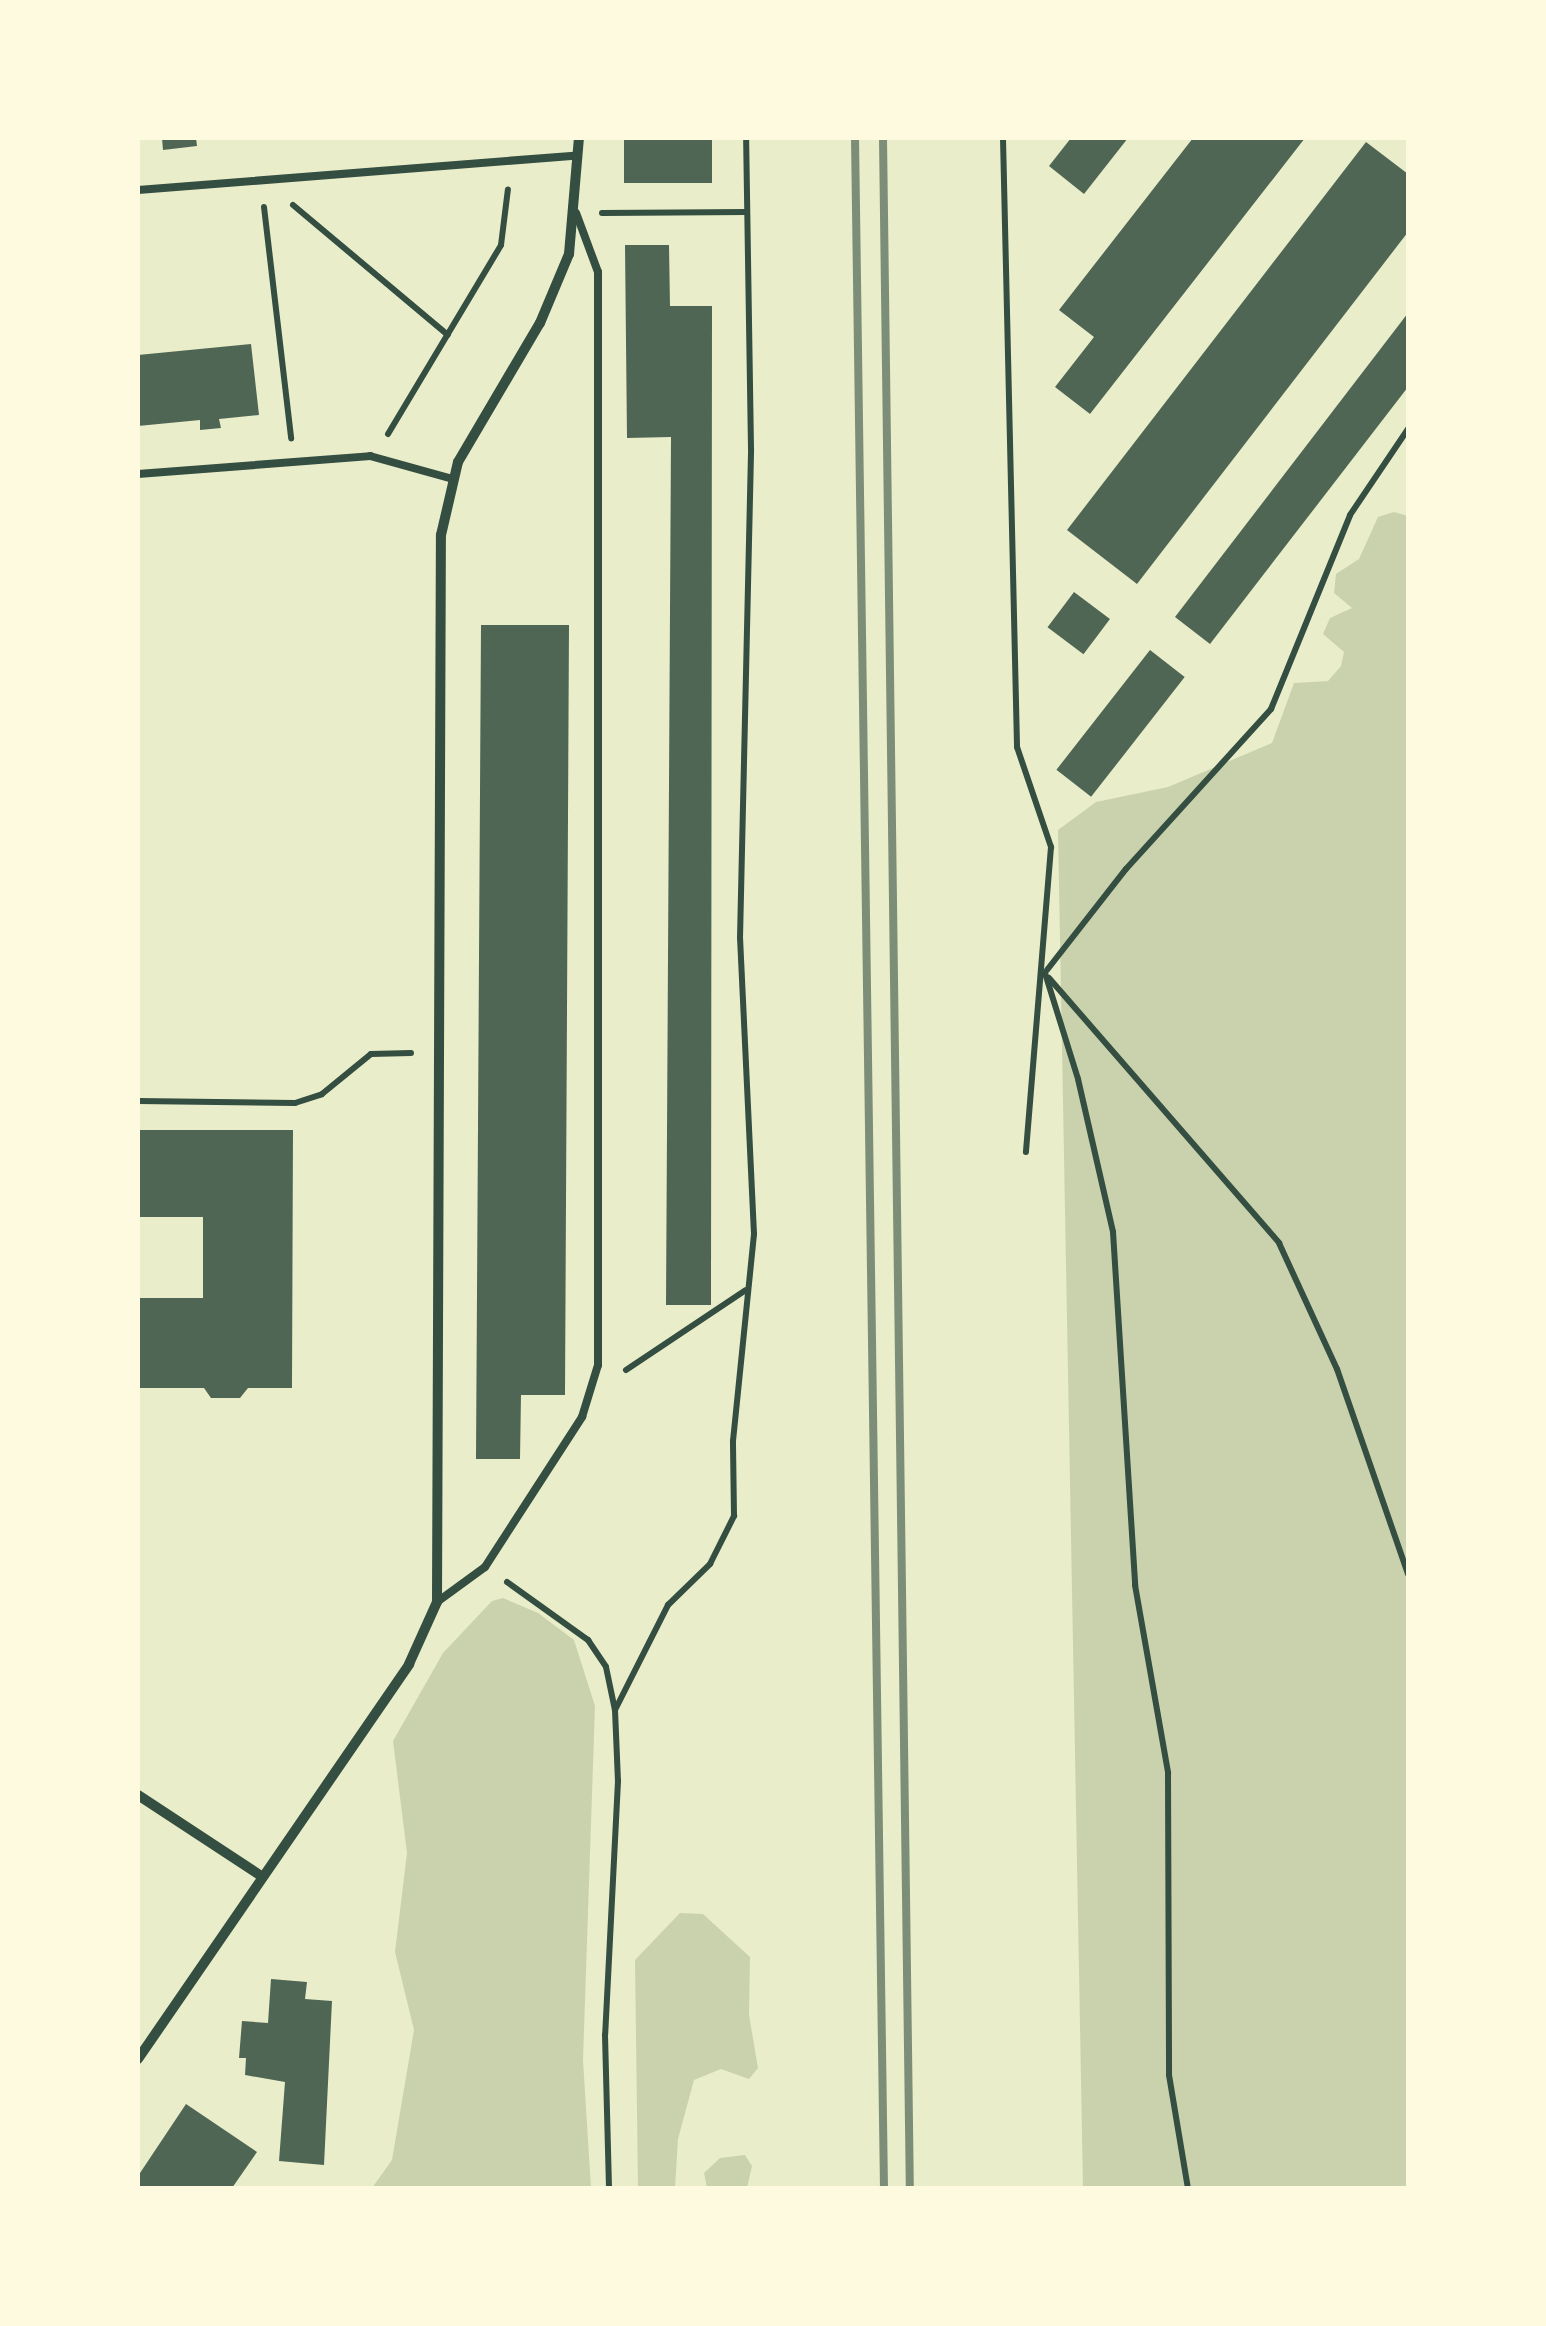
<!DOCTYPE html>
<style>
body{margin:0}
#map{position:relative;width:1546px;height:2326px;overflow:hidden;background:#e9edc9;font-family:"Sofia Sans Condensed",sans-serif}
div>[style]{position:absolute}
.green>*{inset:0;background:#cad2ad}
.building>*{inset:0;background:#4f6655;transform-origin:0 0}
.path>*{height:6px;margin:-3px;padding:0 3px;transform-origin:3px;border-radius:3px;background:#344e41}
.service>*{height:8px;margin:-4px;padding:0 4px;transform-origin:4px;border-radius:4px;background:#344e41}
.minor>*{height:10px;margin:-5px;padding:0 5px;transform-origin:5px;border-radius:5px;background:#344e41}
.rail>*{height:8px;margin:-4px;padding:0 4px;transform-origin:4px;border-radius:4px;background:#7c8e77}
span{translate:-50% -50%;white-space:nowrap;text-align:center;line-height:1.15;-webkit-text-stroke:8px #fefae0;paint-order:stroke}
.frame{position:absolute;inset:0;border:140px solid #fefae0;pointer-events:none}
</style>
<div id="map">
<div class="green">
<i style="clip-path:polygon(1394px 512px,1408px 516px,1408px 2188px,1083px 2188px,1058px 830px,1096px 802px,1168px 787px,1272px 743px,1294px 683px,1328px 681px,1341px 666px,1344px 652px,1323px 634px,1330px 618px,1352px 608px,1334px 593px,1336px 574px,1359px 559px,1378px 517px)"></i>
<i style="clip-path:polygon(503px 1598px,538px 1613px,574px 1640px,595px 1706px,583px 2060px,591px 2188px,372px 2188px,392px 2160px,414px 2030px,395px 1952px,407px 1853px,393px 1741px,443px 1653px,492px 1601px)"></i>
<i style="clip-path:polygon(680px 1913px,703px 1914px,750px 1957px,749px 2015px,758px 2068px,749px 2079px,721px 2069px,694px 2080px,678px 2139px,675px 2188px,638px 2188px,635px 1960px)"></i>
<i style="clip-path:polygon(745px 2155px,752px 2166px,747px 2188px,707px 2188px,704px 2173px,720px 2158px)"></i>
</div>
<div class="building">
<i style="clip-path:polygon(162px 138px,196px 138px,197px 146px,163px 150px)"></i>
<i style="left:624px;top:138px;width:88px;height:45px"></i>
<i style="clip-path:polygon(1071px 138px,1128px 138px,1084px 194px,1049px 166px)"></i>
<i style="clip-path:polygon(1193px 138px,1305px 138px,1090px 414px,1055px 387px,1094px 337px,1059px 310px)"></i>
<i style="clip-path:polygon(1366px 142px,1408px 174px,1408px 232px,1137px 584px,1067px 530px)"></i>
<i style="clip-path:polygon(625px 245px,669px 245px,670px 306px,712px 306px,711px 1305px,666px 1305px,671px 437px,627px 438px)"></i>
<i style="clip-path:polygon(1408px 313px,1408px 387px,1210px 644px,1175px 617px)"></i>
<i style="clip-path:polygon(251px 344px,259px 415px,219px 419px,221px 428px,200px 430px,200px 420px,138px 426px,138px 355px)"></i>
<i style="left:1074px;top:592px;width:45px;height:44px;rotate:37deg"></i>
<i style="clip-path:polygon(481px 625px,569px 625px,565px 1395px,521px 1395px,520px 1459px,476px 1459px)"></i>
<i style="left:1150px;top:650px;width:44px;height:152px;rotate:38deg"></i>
<i style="clip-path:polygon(138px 1130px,293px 1130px,292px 1388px,248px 1388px,240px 1398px,211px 1398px,204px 1388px,138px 1388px,138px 1298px,203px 1298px,203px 1217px,138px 1217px)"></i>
<i style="clip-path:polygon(271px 1979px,307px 1982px,305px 1999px,332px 2001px,324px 2165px,279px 2161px,285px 2082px,245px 2075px,246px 2058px,239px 2058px,242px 2021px,268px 2023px)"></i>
<i style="clip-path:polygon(186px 2104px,257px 2152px,232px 2188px,138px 2188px,138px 2176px)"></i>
</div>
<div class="path">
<i style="left:1003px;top:138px;width:609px;rotate:88.68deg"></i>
<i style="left:1017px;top:747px;width:106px;rotate:71.2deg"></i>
<i style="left:1051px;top:847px;width:306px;rotate:94.7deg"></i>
<i style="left:293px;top:205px;width:202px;rotate:40deg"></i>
<i style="left:264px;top:207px;width:233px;rotate:83.3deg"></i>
<i style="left:602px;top:213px;width:145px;rotate:-0.4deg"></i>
<i style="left:388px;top:434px;width:220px;rotate:-59.1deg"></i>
<i style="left:501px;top:245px;width:56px;rotate:-82.9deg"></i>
<i style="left:1047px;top:970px;width:128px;rotate:-52deg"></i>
<i style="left:1126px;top:869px;width:216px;rotate:-47.8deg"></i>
<i style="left:1271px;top:709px;width:209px;rotate:-67.8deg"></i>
<i style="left:1350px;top:515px;width:104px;rotate:-56deg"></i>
<i style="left:1045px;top:973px;width:111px;rotate:72.7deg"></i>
<i style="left:1078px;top:1079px;width:157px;rotate:77.1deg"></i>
<i style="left:1113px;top:1232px;width:354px;rotate:86.4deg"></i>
<i style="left:1135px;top:1585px;width:191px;rotate:80deg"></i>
<i style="left:1168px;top:1773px;width:302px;rotate:89.8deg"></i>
<i style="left:1169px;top:2075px;width:115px;rotate:80.5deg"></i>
<i style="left:1049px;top:978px;width:351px;rotate:49deg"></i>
<i style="left:1279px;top:1243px;width:139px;rotate:65.3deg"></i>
<i style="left:1337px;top:1369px;width:217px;rotate:70.9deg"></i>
<i style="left:138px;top:1101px;width:157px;rotate:0.7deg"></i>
<i style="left:295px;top:1103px;width:28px;rotate:-18deg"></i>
<i style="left:322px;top:1094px;width:63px;rotate:-39.2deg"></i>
<i style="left:371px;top:1054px;width:40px;rotate:-1.4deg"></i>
<i style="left:626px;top:1370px;width:144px;rotate:-33.7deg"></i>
<i style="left:507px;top:1582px;width:100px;rotate:35.6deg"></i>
<i style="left:588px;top:1640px;width:32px;rotate:56deg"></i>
<i style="left:606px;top:1667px;width:44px;rotate:78.2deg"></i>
<i style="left:615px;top:1710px;width:71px;rotate:87.6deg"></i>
<i style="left:618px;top:1781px;width:254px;rotate:92.9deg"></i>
<i style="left:605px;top:2035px;width:153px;rotate:88.5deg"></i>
<i style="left:615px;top:1710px;width:118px;rotate:-63.2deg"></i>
<i style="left:668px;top:1605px;width:59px;rotate:-44.3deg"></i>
<i style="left:710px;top:1564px;width:54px;rotate:-63.4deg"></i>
<i style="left:734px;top:1516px;width:75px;rotate:-90.8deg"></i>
<i style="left:733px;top:1441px;width:208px;rotate:-84.2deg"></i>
<i style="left:754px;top:1234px;width:296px;rotate:-92.7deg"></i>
<i style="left:740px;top:938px;width:489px;rotate:-88.7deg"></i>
<i style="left:751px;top:449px;width:311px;rotate:-90.9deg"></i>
</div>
<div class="service">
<i style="left:138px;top:190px;width:441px;rotate:-4.5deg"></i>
<i style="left:138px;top:474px;width:233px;rotate:-4.4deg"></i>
<i style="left:370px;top:456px;width:86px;rotate:15.5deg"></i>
<i style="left:437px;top:1602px;width:59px;rotate:-36.1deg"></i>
<i style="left:485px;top:1567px;width:179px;rotate:-57.1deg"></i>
<i style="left:582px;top:1417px;width:54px;rotate:-72.9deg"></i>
<i style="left:598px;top:1365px;width:1093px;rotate:-90deg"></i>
<i style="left:598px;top:272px;width:63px;rotate:-110.4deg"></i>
</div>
<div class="minor">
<i style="left:138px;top:1795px;width:149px;rotate:33.3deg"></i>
<i style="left:138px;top:2059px;width:479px;rotate:-55.5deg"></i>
<i style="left:409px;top:1664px;width:68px;rotate:-65.7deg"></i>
<i style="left:437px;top:1602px;width:1067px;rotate:-89.79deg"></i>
<i style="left:441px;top:535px;width:75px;rotate:-76.9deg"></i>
<i style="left:458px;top:462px;width:161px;rotate:-59.5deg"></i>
<i style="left:540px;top:323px;width:75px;rotate:-67.2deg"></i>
<i style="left:569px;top:254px;width:116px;rotate:-85.1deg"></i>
</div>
<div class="rail">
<i style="left:855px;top:138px;width:2050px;rotate:89.19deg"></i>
<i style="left:883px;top:138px;width:2050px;rotate:89.25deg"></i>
</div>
<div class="frame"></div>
</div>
